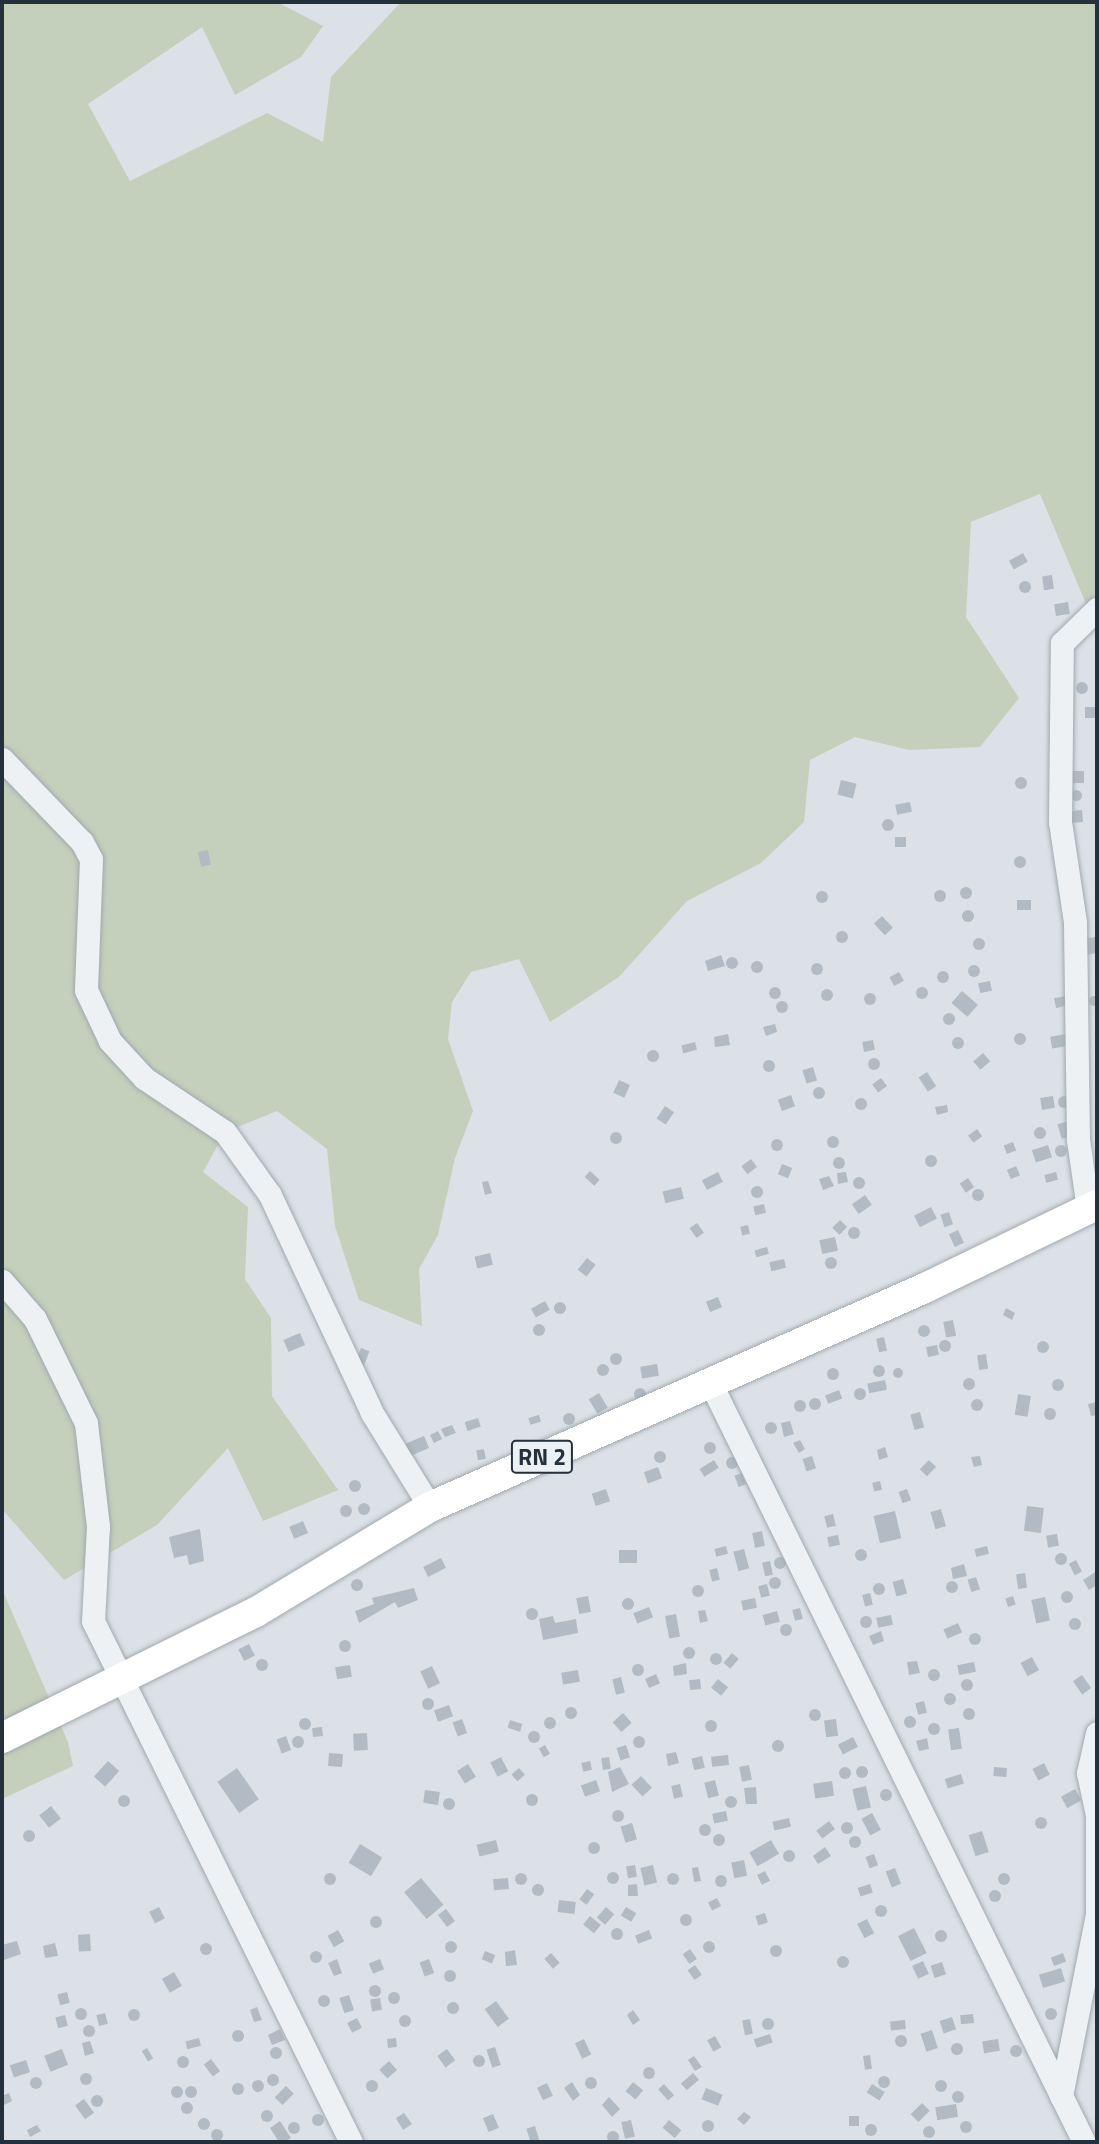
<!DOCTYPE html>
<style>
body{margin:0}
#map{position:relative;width:1099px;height:2144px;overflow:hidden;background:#dbe1e6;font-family:"Titillium Web",sans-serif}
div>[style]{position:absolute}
.green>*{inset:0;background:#c4d0bb}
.building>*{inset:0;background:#b2bbc3;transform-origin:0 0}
.round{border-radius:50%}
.roads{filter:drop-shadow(0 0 2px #a0a9b0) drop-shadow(0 0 2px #a0a9b0)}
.minor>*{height:23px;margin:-11.5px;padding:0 11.5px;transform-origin:11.5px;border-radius:11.5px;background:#edf1f4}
.major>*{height:30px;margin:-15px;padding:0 15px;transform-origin:15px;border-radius:15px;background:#fff}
span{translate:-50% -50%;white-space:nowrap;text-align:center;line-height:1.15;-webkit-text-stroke:5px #eaf0f4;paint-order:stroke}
.shield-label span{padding:2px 5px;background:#eaf0f4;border:2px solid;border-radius:5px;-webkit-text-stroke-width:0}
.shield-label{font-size:23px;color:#24313c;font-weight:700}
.frame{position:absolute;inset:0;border:4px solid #24313c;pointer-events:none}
</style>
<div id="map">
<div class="green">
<i style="clip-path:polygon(2px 2px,277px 2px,323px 26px,301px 57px,235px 95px,202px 27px,88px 104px,130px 181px,267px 113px,323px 142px,331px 77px,401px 2px,1097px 2px,1097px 630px,1040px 494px,971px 522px,966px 617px,1019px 698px,980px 747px,909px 750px,855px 737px,810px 760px,804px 822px,761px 863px,687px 901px,619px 977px,550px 1022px,519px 959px,471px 972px,452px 1002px,448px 1039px,473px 1111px,455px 1158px,438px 1235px,419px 1269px,422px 1326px,359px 1300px,335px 1226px,327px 1149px,277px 1111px,225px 1132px,203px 1172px,248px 1207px,245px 1279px,271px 1318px,272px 1396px,338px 1490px,263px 1521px,228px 1448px,157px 1525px,64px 1580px,2px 1509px)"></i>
<i style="clip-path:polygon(2px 1589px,68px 1742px,73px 1766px,2px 1799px)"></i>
</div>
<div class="building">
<i style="left:1023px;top:553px;width:10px;height:16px;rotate:61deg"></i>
<i style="left:1052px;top:575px;width:14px;height:10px;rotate:82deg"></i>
<i class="round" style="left:1019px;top:581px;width:12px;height:12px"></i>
<i style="left:1068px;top:602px;width:12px;height:14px;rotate:81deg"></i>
<i class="round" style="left:1076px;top:682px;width:12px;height:12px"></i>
<i style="left:1085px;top:707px;width:10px;height:11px"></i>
<i style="left:1068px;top:771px;width:16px;height:12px"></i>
<i class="round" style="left:1015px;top:777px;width:12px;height:12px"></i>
<i style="left:841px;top:780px;width:16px;height:15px;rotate:14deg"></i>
<i class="round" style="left:1070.5px;top:789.5px;width:11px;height:11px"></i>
<i style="left:910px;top:802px;width:10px;height:15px;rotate:79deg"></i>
<i style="left:1082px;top:810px;width:12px;height:16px;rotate:85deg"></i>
<i class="round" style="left:882px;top:819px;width:12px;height:12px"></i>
<i style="left:895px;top:837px;width:11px;height:10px"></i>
<i style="left:208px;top:850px;width:15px;height:10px;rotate:79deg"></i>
<i class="round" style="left:1014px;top:856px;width:12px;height:12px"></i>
<i class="round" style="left:960px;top:887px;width:12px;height:12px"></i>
<i class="round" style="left:934px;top:890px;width:12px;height:12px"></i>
<i class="round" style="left:816px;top:891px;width:12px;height:12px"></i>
<i style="left:1017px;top:900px;width:14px;height:10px"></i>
<i class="round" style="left:962px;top:910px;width:12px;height:12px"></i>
<i style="left:882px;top:916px;width:16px;height:11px;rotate:47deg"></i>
<i class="round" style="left:836px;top:931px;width:12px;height:12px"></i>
<i style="clip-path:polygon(1096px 937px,1097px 953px,1084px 955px,1081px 939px)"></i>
<i class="round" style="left:973px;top:938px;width:12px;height:12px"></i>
<i style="clip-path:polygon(721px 955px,725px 966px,708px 971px,705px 961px)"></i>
<i class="round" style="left:726px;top:957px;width:12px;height:12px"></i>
<i class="round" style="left:751px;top:961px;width:12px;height:12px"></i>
<i class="round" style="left:811px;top:963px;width:12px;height:12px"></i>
<i class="round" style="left:968px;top:965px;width:12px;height:12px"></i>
<i class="round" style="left:937px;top:971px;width:12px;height:12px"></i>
<i style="left:899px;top:972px;width:10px;height:11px;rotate:61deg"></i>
<i style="left:990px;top:981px;width:10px;height:12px;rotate:79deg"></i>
<i class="round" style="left:916px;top:987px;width:12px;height:12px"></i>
<i class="round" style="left:769px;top:987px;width:12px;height:12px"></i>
<i class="round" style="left:821px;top:989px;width:12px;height:12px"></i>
<i style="left:962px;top:991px;width:21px;height:16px;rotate:41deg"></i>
<i class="round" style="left:864px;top:993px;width:12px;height:12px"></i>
<i style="clip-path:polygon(1068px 996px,1069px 1005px,1056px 1008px,1054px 998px)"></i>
<i class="round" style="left:1089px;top:996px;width:10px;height:10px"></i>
<i class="round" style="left:776px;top:1001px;width:12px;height:12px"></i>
<i class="round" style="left:943px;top:1013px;width:12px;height:12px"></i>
<i style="clip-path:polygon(775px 1024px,777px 1032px,766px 1036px,763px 1027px)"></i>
<i class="round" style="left:1014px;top:1033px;width:12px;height:12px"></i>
<i style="clip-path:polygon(728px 1034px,730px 1045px,715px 1047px,714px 1037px)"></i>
<i style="left:1067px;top:1034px;width:12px;height:17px;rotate:81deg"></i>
<i class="round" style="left:952px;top:1037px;width:12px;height:12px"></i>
<i style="left:873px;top:1040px;width:10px;height:11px;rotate:79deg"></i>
<i style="left:695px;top:1042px;width:8px;height:14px;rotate:76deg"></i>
<i class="round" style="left:647px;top:1050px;width:12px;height:12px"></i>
<i style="left:983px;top:1053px;width:11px;height:13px;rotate:49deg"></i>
<i class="round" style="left:868px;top:1058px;width:12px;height:12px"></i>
<i class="round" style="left:763px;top:1060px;width:12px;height:12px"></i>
<i style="left:813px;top:1067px;width:14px;height:11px;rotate:73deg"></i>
<i style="left:927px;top:1072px;width:17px;height:10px;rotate:57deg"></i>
<i style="left:881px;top:1078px;width:10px;height:11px;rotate:53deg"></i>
<i style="left:619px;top:1080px;width:12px;height:14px;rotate:24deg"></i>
<i class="round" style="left:813px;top:1087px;width:12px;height:12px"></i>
<i style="left:791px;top:1095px;width:12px;height:14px;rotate:70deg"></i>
<i style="left:1053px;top:1096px;width:12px;height:13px;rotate:81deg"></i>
<i class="round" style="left:1058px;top:1096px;width:12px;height:12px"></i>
<i class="round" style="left:855px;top:1098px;width:12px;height:12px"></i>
<i style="clip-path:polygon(947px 1105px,948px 1112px,937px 1115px,935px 1107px)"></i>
<i style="left:665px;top:1106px;width:11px;height:15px;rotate:34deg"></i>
<i style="left:1069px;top:1121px;width:15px;height:12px;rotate:74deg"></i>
<i class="round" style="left:1034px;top:1127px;width:12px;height:12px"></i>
<i style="left:977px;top:1129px;width:9px;height:11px;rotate:54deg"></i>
<i class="round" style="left:610px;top:1132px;width:12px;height:12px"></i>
<i class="round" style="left:827px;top:1136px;width:12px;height:12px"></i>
<i class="round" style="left:771px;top:1139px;width:12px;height:12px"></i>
<i style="left:1013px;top:1142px;width:9px;height:10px;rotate:69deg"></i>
<i class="round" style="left:1055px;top:1145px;width:12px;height:12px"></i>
<i style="left:1048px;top:1145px;width:13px;height:17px;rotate:72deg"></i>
<i class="round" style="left:925px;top:1155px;width:12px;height:12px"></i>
<i class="round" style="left:833px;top:1157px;width:12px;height:12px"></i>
<i style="left:751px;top:1159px;width:10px;height:12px;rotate:53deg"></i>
<i style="left:782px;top:1164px;width:11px;height:11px;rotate:22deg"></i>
<i style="left:1016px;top:1166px;width:10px;height:10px;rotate:66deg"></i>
<i style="left:590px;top:1171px;width:13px;height:8px;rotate:42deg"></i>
<i style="left:718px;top:1172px;width:11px;height:18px;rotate:63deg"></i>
<i style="clip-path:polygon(846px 1172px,848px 1182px,838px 1184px,837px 1173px)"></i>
<i style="left:1056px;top:1172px;width:8px;height:12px;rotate:76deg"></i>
<i style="clip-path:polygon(829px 1176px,834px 1186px,823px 1190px,819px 1179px)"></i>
<i class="round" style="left:853px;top:1177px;width:12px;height:12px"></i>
<i style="left:968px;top:1178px;width:11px;height:10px;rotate:56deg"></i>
<i style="clip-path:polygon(488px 1181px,492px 1193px,485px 1195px,482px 1182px)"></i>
<i class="round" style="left:751px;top:1186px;width:12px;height:12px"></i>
<i style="left:681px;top:1187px;width:12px;height:19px;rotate:76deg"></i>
<i class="round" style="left:972px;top:1189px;width:12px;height:12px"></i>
<i style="left:865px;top:1195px;width:12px;height:16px;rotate:55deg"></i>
<i style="left:764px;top:1204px;width:9px;height:11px;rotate:77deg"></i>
<i style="left:931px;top:1207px;width:13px;height:19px;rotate:63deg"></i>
<i style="left:949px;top:1212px;width:13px;height:9px;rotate:72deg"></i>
<i style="left:840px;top:1220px;width:10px;height:11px;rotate:45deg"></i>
<i style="left:697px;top:1223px;width:12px;height:9px;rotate:55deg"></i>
<i style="left:748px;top:1225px;width:9px;height:8px;rotate:77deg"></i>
<i class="round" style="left:848px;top:1227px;width:12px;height:12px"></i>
<i style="left:958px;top:1230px;width:14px;height:10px;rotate:65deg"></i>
<i style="left:835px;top:1237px;width:14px;height:16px;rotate:78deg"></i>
<i style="left:767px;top:1247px;width:7px;height:13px;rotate:74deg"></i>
<i style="left:490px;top:1253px;width:12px;height:16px;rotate:76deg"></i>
<i class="round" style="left:825px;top:1257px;width:12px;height:12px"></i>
<i style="left:587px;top:1258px;width:11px;height:15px;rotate:38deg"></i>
<i style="left:784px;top:1259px;width:9px;height:15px;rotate:77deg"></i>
<i style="left:718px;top:1297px;width:11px;height:13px;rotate:68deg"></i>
<i style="left:545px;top:1301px;width:10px;height:16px;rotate:61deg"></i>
<i class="round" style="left:554px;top:1302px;width:12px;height:12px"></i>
<i style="clip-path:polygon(1006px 1308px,1015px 1313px,1012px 1320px,1003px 1315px)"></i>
<i style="left:953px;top:1320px;width:16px;height:10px;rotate:79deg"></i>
<i class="round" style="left:533px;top:1324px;width:12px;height:12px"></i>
<i class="round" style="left:918px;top:1325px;width:12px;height:12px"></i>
<i style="left:300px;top:1333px;width:13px;height:18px;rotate:67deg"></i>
<i style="left:884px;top:1337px;width:14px;height:8px;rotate:78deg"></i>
<i class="round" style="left:939px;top:1340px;width:12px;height:12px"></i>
<i class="round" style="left:1037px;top:1341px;width:12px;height:12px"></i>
<i style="left:937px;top:1345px;width:10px;height:11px;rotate:79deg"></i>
<i style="left:361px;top:1348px;width:9px;height:15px;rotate:21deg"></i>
<i class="round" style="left:610px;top:1353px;width:12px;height:12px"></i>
<i style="left:986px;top:1354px;width:15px;height:9px;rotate:82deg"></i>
<i class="round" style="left:597px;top:1364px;width:12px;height:12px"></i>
<i style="left:657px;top:1364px;width:12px;height:17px;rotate:81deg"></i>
<i class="round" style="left:873px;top:1365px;width:12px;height:12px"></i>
<i class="round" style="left:827px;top:1368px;width:12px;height:12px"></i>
<i class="round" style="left:893px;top:1368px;width:10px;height:10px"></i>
<i class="round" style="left:963px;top:1378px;width:12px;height:12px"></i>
<i class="round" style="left:1052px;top:1379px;width:12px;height:12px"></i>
<i style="left:885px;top:1380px;width:10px;height:18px;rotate:79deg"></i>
<i class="round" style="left:854px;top:1388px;width:12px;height:12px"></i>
<i class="round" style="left:634px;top:1388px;width:12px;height:12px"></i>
<i style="left:839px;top:1390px;width:9px;height:15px;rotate:69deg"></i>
<i style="left:599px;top:1393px;width:17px;height:12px;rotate:59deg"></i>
<i style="left:1018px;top:1394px;width:13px;height:21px;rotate:9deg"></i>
<i class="round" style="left:809px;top:1398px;width:12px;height:12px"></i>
<i class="round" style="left:971px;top:1399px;width:12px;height:12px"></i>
<i class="round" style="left:794px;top:1400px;width:12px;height:12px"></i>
<i style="clip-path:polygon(1097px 1402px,1097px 1415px,1091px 1416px,1088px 1404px)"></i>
<i class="round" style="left:1044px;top:1408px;width:12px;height:12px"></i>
<i style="left:920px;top:1412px;width:16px;height:10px;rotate:75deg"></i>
<i class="round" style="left:563px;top:1413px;width:12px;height:12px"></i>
<i style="left:539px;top:1415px;width:7px;height:11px;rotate:74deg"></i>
<i style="left:478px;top:1418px;width:9px;height:14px;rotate:72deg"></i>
<i style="clip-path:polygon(790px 1421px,794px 1434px,784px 1437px,781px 1423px)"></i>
<i class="round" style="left:765px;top:1422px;width:12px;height:12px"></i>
<i style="clip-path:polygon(452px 1425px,456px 1433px,445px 1437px,441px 1429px)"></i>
<i style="left:438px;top:1431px;width:9px;height:9px;rotate:63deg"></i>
<i style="left:424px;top:1436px;width:13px;height:20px;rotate:67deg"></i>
<i style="clip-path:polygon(800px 1440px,805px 1449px,799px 1453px,793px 1443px)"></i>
<i class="round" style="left:704px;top:1442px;width:12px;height:12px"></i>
<i style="clip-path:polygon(885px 1447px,888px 1457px,879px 1460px,877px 1450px)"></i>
<i style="left:484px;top:1449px;width:10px;height:8px;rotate:79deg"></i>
<i class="round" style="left:654px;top:1451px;width:12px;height:12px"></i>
<i style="left:812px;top:1456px;width:13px;height:10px;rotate:72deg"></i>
<i style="clip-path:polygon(980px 1456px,982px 1465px,974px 1467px,971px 1457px)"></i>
<i class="round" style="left:726px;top:1457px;width:12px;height:12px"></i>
<i style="left:714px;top:1460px;width:9px;height:17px;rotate:58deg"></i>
<i style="left:929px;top:1460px;width:10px;height:13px;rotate:45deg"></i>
<i style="left:658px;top:1467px;width:12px;height:15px;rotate:70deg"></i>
<i style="left:742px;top:1473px;width:12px;height:8px;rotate:70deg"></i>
<i class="round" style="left:349px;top:1480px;width:12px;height:12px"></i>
<i style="left:880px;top:1481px;width:9px;height:8px;rotate:77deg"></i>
<i style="left:606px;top:1489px;width:13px;height:15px;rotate:72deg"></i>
<i style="left:907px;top:1489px;width:12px;height:9px;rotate:70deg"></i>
<i class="round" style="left:358px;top:1503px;width:12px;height:12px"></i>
<i class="round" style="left:340px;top:1505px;width:12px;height:12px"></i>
<i style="left:1027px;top:1506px;width:17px;height:25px;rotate:7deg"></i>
<i style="left:941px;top:1509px;width:18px;height:11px;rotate:74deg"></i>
<i style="left:895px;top:1511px;width:28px;height:22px;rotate:77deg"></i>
<i style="left:833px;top:1514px;width:12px;height:9px;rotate:76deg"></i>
<i style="left:303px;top:1521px;width:13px;height:15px;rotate:67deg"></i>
<i style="clip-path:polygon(200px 1529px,204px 1561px,189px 1565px,187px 1555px,174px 1558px,169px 1537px)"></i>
<i style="left:762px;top:1531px;width:15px;height:10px;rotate:79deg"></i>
<i style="left:1057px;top:1534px;width:12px;height:11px;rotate:81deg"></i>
<i style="left:838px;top:1535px;width:10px;height:11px;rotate:79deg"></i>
<i style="left:726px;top:1546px;width:8px;height:12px;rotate:76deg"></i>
<i style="left:987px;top:1546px;width:8px;height:13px;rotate:76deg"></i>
<i class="round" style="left:855px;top:1549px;width:12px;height:12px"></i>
<i style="left:744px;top:1549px;width:20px;height:11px;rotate:75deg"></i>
<i style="left:619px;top:1550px;width:18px;height:13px"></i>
<i class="round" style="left:1055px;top:1553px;width:12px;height:12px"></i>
<i class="round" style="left:774px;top:1557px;width:12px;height:12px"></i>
<i style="left:441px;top:1558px;width:11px;height:20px;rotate:63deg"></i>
<i style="left:1076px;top:1560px;width:13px;height:8px;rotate:63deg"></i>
<i style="left:770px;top:1561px;width:14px;height:8px;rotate:78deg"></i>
<i style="clip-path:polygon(964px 1564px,967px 1576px,953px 1579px,951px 1568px)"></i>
<i style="left:717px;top:1568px;width:12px;height:8px;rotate:76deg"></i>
<i style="clip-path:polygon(1097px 1571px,1097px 1585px,1089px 1590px,1083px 1580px)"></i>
<i style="left:1025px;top:1573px;width:15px;height:9px;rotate:82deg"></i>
<i class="round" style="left:769px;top:1577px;width:12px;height:12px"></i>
<i style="left:976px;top:1577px;width:13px;height:9px;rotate:72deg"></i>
<i class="round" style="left:351px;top:1579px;width:12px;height:12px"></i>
<i style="left:903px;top:1579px;width:15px;height:11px;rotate:74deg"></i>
<i class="round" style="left:946px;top:1581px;width:12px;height:12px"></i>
<i class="round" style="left:873px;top:1583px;width:12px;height:12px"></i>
<i style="left:767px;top:1584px;width:12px;height:9px;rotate:76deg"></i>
<i class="round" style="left:692px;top:1585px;width:12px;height:12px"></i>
<i style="clip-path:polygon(414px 1588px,418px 1600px,398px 1608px,395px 1602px,359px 1623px,355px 1611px,374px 1604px,372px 1598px)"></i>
<i class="round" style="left:1061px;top:1591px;width:12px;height:12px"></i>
<i style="left:870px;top:1593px;width:12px;height:8px;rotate:76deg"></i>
<i style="left:588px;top:1596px;width:16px;height:12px;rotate:79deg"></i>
<i style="left:1013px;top:1596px;width:9px;height:8px;rotate:72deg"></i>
<i style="left:1045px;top:1597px;width:24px;height:14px;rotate:78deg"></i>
<i class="round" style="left:622px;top:1598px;width:12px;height:12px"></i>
<i style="left:755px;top:1598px;width:10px;height:14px;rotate:79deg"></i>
<i style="left:649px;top:1607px;width:11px;height:17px;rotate:68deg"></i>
<i class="round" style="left:526px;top:1608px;width:12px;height:12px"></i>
<i style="left:800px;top:1608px;width:11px;height:8px;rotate:75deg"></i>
<i style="clip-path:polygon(705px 1610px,708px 1621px,700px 1623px,698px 1611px)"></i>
<i style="left:777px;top:1611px;width:11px;height:15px;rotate:75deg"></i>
<i style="left:676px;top:1614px;width:23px;height:11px;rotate:80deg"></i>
<i style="left:891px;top:1615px;width:10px;height:15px;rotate:79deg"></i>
<i class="round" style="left:860px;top:1616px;width:12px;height:12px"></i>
<i style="clip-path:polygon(553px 1616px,555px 1623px,576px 1619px,578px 1633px,543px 1640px,539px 1619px)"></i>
<i class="round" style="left:1069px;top:1618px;width:12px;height:12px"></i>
<i style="left:958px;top:1623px;width:10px;height:16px;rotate:66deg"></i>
<i class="round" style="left:780px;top:1624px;width:12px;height:12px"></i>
<i style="clip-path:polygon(881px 1631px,884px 1641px,873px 1645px,869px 1636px)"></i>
<i class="round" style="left:969px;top:1633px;width:12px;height:12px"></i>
<i class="round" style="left:339px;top:1640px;width:12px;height:12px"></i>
<i style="left:249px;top:1644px;width:13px;height:12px;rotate:63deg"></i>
<i class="round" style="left:683px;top:1647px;width:12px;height:12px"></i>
<i class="round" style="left:710px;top:1653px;width:12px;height:12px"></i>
<i style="left:732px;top:1653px;width:9px;height:13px;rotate:41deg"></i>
<i style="left:1032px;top:1657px;width:15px;height:13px;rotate:62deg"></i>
<i class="round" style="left:256px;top:1659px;width:12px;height:12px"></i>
<i style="clip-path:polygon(917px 1661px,920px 1673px,909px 1675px,907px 1662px)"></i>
<i style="left:974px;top:1662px;width:10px;height:17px;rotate:79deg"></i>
<i style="clip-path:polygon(686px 1663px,687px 1674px,674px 1676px,673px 1666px)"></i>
<i class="round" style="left:632px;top:1664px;width:12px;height:12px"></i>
<i style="left:350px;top:1665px;width:12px;height:15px;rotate:81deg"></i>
<i style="left:432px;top:1666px;width:19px;height:13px;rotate:65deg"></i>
<i class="round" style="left:928px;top:1669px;width:12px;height:12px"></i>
<i style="left:578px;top:1670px;width:12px;height:17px;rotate:81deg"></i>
<i style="left:656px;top:1674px;width:10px;height:12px;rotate:66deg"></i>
<i style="left:1082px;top:1675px;width:16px;height:11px;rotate:55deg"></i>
<i style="left:621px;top:1677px;width:16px;height:9px;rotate:76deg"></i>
<i class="round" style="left:961px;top:1679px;width:12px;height:12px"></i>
<i style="left:700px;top:1679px;width:10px;height:11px;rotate:84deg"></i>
<i style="left:718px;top:1679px;width:13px;height:11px;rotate:39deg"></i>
<i class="round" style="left:944px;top:1693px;width:12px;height:12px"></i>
<i class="round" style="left:422px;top:1698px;width:12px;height:12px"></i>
<i style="left:924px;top:1701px;width:12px;height:9px;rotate:76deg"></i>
<i style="left:449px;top:1705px;width:12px;height:16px;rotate:70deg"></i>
<i class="round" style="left:565px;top:1707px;width:12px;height:12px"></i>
<i class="round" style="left:963px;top:1708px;width:12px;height:12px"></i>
<i class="round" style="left:809px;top:1709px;width:12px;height:12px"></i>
<i style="left:623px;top:1713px;width:13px;height:14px;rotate:48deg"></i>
<i class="round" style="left:904px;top:1716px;width:12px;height:12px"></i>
<i class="round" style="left:544px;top:1717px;width:12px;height:12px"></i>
<i class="round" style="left:299px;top:1718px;width:12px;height:12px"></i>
<i style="left:462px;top:1719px;width:15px;height:10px;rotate:70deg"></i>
<i style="left:836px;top:1719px;width:17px;height:12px;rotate:83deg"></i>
<i class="round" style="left:705px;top:1720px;width:12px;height:12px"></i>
<i style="left:510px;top:1720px;width:13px;height:8px;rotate:18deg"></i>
<i class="round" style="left:928px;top:1723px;width:12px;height:12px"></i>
<i style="left:322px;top:1727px;width:9px;height:10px;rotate:84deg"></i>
<i style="left:959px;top:1728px;width:21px;height:11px;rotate:82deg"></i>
<i class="round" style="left:528px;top:1731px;width:12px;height:12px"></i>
<i style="left:367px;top:1733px;width:17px;height:14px;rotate:87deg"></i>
<i class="round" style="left:292px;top:1736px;width:12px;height:12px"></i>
<i class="round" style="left:633px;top:1736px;width:12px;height:12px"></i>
<i style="left:286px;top:1736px;width:15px;height:10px;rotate:70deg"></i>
<i style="left:853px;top:1737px;width:11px;height:17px;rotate:63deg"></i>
<i style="clip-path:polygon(927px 1738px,929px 1749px,919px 1751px,916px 1741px)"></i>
<i class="round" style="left:772px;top:1740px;width:12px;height:12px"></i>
<i style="left:545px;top:1745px;width:10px;height:7px;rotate:61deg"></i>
<i style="left:626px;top:1745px;width:13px;height:10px;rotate:72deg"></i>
<i style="clip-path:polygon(676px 1752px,679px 1763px,668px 1766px,666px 1754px)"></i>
<i style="left:329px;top:1753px;width:14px;height:13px;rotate:4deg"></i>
<i style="left:728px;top:1755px;width:10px;height:17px;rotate:84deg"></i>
<i style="left:702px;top:1756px;width:12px;height:11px;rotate:76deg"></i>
<i style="left:501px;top:1757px;width:16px;height:12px;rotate:63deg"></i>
<i style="left:609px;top:1757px;width:12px;height:8px;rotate:81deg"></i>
<i style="left:108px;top:1761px;width:15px;height:21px;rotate:42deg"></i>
<i style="left:590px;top:1761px;width:9px;height:9px;rotate:77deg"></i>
<i style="left:1044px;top:1763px;width:13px;height:13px;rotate:63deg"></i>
<i style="left:468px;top:1764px;width:15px;height:13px;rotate:58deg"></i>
<i style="left:749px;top:1765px;width:15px;height:10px;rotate:79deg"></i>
<i class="round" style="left:856px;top:1766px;width:12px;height:12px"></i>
<i class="round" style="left:839px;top:1767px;width:12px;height:12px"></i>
<i style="clip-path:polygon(620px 1767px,629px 1784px,612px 1792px,608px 1772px)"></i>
<i style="left:994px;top:1767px;width:13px;height:9px;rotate:4deg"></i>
<i style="left:237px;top:1768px;width:38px;height:24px;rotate:55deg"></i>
<i style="left:519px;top:1768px;width:9px;height:10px;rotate:49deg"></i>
<i style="left:961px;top:1774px;width:10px;height:17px;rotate:73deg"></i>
<i style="left:641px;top:1776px;width:16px;height:13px;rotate:47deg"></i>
<i style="left:596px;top:1780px;width:12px;height:16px;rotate:70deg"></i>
<i style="left:715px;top:1780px;width:16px;height:11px;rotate:76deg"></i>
<i style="left:832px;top:1781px;width:15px;height:19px;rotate:82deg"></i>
<i style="left:680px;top:1784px;width:13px;height:9px;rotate:77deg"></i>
<i style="left:866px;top:1786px;width:22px;height:14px;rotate:77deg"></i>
<i style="clip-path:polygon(756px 1787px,757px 1804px,746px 1804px,744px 1788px)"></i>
<i class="round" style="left:880px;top:1789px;width:12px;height:12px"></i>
<i style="left:1075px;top:1789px;width:13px;height:16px;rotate:61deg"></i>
<i style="left:425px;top:1790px;width:15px;height:13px;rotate:8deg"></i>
<i class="round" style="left:526px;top:1794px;width:12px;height:12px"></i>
<i class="round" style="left:118px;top:1795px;width:12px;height:12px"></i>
<i class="round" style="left:725px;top:1796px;width:12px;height:12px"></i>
<i class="round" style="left:443px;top:1798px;width:12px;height:12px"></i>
<i style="left:51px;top:1806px;width:16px;height:15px;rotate:52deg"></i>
<i class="round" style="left:612px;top:1810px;width:12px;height:12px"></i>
<i style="left:726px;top:1811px;width:10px;height:14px;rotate:79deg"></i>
<i style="left:872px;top:1813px;width:19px;height:12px;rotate:62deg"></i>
<i class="round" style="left:1035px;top:1817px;width:12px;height:12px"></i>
<i style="left:789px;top:1818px;width:9px;height:17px;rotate:77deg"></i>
<i style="left:829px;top:1821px;width:10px;height:16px;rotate:53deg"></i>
<i class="round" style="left:841px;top:1822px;width:12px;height:12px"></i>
<i style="left:632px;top:1823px;width:17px;height:12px;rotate:73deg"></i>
<i class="round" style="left:699px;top:1824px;width:12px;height:12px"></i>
<i class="round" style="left:23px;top:1830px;width:12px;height:12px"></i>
<i style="left:982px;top:1831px;width:22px;height:14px;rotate:72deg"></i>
<i class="round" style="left:713px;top:1834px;width:12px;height:12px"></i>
<i class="round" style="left:849px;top:1836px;width:12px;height:12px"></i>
<i style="left:496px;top:1840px;width:12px;height:20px;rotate:76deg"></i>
<i style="left:771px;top:1840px;width:16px;height:25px;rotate:60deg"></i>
<i class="round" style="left:588px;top:1842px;width:12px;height:12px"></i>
<i style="left:360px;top:1844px;width:26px;height:22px;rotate:31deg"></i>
<i style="clip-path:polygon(825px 1847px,831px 1856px,818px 1864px,813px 1856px)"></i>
<i class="round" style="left:783px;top:1850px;width:12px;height:12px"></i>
<i style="left:874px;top:1854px;width:12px;height:9px;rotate:70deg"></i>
<i style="left:744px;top:1860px;width:16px;height:13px;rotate:79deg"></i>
<i style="left:635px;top:1865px;width:12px;height:9px;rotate:81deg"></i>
<i style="left:653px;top:1865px;width:18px;height:13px;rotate:77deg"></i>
<i style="clip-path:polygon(698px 1867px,701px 1881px,694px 1882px,692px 1868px)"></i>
<i style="left:895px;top:1868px;width:17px;height:10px;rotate:69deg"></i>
<i style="left:765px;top:1871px;width:11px;height:9px;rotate:63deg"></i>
<i class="round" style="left:607px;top:1872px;width:12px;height:12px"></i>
<i class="round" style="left:998px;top:1873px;width:12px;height:12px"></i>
<i class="round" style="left:667px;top:1873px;width:12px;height:12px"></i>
<i class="round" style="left:515px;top:1873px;width:12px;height:12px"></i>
<i class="round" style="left:324px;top:1873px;width:12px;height:12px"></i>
<i class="round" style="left:715px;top:1875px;width:12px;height:12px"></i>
<i style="left:421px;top:1878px;width:35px;height:22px;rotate:50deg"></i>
<i style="left:508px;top:1878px;width:11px;height:15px;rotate:85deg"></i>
<i class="round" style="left:532px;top:1884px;width:12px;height:12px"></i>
<i style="clip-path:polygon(637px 1884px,638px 1896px,628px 1896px,628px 1885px)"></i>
<i style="left:870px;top:1884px;width:9px;height:13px;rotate:72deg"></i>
<i style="left:587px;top:1889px;width:9px;height:13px;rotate:36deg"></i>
<i class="round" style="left:989px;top:1890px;width:12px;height:12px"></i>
<i style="left:717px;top:1898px;width:9px;height:10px;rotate:63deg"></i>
<i style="left:559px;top:1900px;width:17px;height:12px;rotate:7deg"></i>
<i class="round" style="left:875px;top:1905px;width:12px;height:12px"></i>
<i style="left:159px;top:1907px;width:13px;height:11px;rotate:63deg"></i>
<i style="left:606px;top:1907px;width:11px;height:14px;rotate:41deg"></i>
<i style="left:626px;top:1907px;width:12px;height:10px;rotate:31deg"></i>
<i style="left:446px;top:1909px;width:15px;height:10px;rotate:53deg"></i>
<i style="left:765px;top:1913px;width:10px;height:10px;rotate:73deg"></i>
<i class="round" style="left:680px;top:1914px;width:12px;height:12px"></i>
<i class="round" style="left:370px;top:1916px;width:12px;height:12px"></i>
<i style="left:590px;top:1916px;width:14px;height:11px;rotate:39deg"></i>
<i style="left:867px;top:1919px;width:16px;height:11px;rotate:63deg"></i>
<i class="round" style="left:611px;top:1928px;width:12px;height:12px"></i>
<i style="left:914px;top:1928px;width:28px;height:18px;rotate:63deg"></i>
<i class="round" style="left:935px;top:1930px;width:12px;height:12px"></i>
<i style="left:338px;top:1930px;width:13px;height:12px;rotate:61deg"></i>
<i style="left:649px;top:1930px;width:9px;height:15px;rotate:69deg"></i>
<i style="left:90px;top:1934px;width:17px;height:12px;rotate:87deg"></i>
<i class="round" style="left:703px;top:1941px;width:12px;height:12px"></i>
<i class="round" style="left:445px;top:1941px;width:12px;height:12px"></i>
<i style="clip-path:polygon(17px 1941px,21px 1954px,4px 1960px,2px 1945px)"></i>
<i class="round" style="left:200px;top:1943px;width:12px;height:12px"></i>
<i style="clip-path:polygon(55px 1943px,58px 1956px,45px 1958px,43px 1946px)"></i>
<i class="round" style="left:770px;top:1945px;width:12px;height:12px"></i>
<i style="left:690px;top:1949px;width:12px;height:9px;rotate:55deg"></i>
<i style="clip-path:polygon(515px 1950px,517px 1965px,506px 1966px,505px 1952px)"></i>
<i class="round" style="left:310px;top:1951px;width:12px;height:12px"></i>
<i style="left:485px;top:1951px;width:11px;height:9px;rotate:22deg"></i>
<i style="left:551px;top:1953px;width:13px;height:9px;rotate:48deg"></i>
<i style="left:1063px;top:1953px;width:9px;height:13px;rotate:69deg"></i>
<i class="round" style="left:837px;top:1956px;width:12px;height:12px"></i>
<i style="clip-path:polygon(337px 1959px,342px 1973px,334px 1976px,328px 1963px)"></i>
<i style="left:380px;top:1959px;width:11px;height:12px;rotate:68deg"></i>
<i style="left:429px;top:1959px;width:15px;height:10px;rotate:70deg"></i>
<i style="left:923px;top:1961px;width:14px;height:12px;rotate:65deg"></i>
<i style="left:942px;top:1962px;width:13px;height:12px;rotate:72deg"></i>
<i style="left:695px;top:1965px;width:12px;height:9px;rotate:55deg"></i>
<i style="left:1061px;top:1968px;width:14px;height:23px;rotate:73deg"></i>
<i class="round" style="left:444px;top:1970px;width:12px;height:12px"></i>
<i style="left:174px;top:1972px;width:16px;height:14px;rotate:60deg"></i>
<i class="round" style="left:369px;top:1985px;width:12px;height:12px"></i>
<i class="round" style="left:388px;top:1992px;width:12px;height:12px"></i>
<i style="left:67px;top:1992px;width:11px;height:10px;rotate:75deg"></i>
<i class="round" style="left:318px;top:1995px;width:12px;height:12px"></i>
<i style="left:349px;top:1995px;width:16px;height:10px;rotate:72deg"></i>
<i style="left:380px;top:1998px;width:12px;height:10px;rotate:81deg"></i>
<i style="left:496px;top:2001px;width:22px;height:14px;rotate:54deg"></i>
<i class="round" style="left:447px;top:2002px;width:12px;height:12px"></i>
<i style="clip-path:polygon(257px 2007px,262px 2020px,254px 2022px,250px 2010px)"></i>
<i class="round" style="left:75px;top:2008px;width:12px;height:12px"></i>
<i class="round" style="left:1045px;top:2008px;width:12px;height:12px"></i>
<i class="round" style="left:128px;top:2009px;width:12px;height:12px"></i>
<i style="clip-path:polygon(633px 2010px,640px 2020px,633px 2025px,627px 2015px)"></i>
<i style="left:105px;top:2013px;width:11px;height:9px;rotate:75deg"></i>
<i style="left:973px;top:2014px;width:9px;height:13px;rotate:84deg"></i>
<i class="round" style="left:399px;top:2015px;width:12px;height:12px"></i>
<i style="left:65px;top:2015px;width:11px;height:10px;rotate:75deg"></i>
<i style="left:952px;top:2017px;width:13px;height:13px;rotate:72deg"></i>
<i class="round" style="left:762px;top:2018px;width:12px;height:12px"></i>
<i style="left:357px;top:2018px;width:11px;height:11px;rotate:63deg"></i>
<i style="left:750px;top:2019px;width:15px;height:8px;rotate:79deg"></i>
<i style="left:905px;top:2020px;width:9px;height:15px;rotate:84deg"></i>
<i class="round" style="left:83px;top:2025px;width:12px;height:12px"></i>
<i style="clip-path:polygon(280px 2029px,285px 2040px,272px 2045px,268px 2035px)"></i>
<i class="round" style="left:232px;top:2030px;width:12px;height:12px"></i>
<i style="left:932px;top:2030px;width:19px;height:12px;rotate:72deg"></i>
<i style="left:770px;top:2034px;width:9px;height:17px;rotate:72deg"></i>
<i class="round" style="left:895px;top:2035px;width:12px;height:12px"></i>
<i style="left:715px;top:2036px;width:13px;height:9px;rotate:61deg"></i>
<i style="left:199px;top:2038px;width:8px;height:14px;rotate:76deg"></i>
<i style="left:396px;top:2038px;width:9px;height:9px;rotate:84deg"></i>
<i style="left:584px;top:2039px;width:17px;height:10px;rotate:65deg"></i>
<i style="left:998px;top:2039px;width:12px;height:16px;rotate:81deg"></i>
<i style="clip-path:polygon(90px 2041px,94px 2053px,85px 2056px,82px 2043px)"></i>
<i class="round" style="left:951px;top:2043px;width:12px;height:12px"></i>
<i class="round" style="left:1010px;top:2045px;width:12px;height:12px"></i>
<i class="round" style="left:270px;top:2047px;width:12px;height:12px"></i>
<i style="left:495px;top:2047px;width:19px;height:9px;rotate:72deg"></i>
<i style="left:147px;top:2048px;width:12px;height:6px;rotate:59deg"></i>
<i style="left:62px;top:2049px;width:17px;height:19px;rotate:69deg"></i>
<i style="left:447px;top:2049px;width:14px;height:12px;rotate:54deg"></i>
<i class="round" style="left:473px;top:2055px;width:12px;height:12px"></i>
<i style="left:870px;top:2055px;width:14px;height:7px;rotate:82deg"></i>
<i class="round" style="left:177px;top:2056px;width:12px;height:12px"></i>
<i style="clip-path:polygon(694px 2056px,702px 2067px,695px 2071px,688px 2060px)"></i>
<i style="left:211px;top:2059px;width:15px;height:9px;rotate:53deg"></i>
<i style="left:26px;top:2060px;width:13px;height:17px;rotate:72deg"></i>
<i style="left:389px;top:2061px;width:12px;height:13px;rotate:48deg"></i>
<i class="round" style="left:643px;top:2067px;width:12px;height:12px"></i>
<i class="round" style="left:80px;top:2073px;width:12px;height:12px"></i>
<i style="left:693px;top:2073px;width:9px;height:16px;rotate:49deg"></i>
<i class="round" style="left:267px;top:2074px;width:12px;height:12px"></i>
<i class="round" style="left:878px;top:2076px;width:12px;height:12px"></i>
<i class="round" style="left:30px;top:2077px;width:12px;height:12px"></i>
<i class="round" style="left:585px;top:2077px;width:12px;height:12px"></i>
<i class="round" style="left:935px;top:2080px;width:12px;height:12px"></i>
<i class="round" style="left:252px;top:2080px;width:12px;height:12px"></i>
<i class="round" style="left:366px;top:2080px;width:12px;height:12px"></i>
<i style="clip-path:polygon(572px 2082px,580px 2095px,573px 2101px,564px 2088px)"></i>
<i style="left:633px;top:2082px;width:13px;height:12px;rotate:39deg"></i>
<i class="round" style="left:232px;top:2083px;width:12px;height:12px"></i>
<i style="left:547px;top:2083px;width:14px;height:11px;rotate:65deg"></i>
<i style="left:664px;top:2084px;width:15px;height:8px;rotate:48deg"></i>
<i style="left:872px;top:2084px;width:15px;height:10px;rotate:32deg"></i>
<i class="round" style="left:171px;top:2086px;width:12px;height:12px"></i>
<i class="round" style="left:185px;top:2086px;width:12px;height:12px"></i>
<i style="left:286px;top:2086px;width:11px;height:16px;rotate:45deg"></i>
<i style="left:706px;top:2088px;width:18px;height:12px;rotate:22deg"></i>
<i class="round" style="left:952px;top:2091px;width:12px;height:12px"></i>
<i style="clip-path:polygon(9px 2093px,12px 2101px,2px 2106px,2px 2096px)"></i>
<i class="round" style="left:91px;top:2095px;width:12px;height:12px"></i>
<i style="clip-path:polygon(609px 2097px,620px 2109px,612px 2117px,602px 2105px)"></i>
<i style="left:84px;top:2099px;width:17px;height:11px;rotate:54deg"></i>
<i class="round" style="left:181px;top:2102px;width:12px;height:12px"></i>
<i style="left:922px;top:2103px;width:11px;height:16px;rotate:45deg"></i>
<i style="left:956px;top:2104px;width:13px;height:21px;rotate:81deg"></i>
<i class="round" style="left:261px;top:2110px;width:12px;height:12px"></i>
<i style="clip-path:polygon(744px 2112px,751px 2117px,744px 2125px,737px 2119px)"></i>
<i style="clip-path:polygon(404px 2113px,412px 2124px,403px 2130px,396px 2118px)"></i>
<i class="round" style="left:312px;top:2114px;width:12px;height:12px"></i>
<i style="left:493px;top:2114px;width:15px;height:11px;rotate:67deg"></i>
<i style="left:849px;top:2116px;width:10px;height:10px"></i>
<i class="round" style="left:198px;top:2118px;width:12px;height:12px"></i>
<i class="round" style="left:702px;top:2120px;width:12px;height:12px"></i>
<i style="left:631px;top:2120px;width:17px;height:10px;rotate:77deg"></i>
<i style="left:669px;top:2120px;width:16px;height:10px;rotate:40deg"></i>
<i class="round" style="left:960px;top:2121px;width:12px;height:12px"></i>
<i style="clip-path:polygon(280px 2121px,291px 2138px,284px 2142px,279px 2142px,270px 2128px)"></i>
<i class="round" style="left:288px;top:2122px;width:12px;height:12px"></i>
<i class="round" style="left:865px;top:2124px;width:12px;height:12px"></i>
<i style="clip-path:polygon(37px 2125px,41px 2131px,30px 2137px,27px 2130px)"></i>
<i class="round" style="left:923px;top:2126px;width:12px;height:12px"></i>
<i style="left:535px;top:2126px;width:14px;height:9px;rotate:73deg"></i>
<i class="round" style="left:211px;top:2129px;width:12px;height:12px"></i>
<i class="round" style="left:607px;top:2131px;width:12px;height:12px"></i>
</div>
<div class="roads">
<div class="minor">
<i style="left:2px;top:759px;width:115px;rotate:46.1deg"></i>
<i style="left:82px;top:842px;width:19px;rotate:62deg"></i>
<i style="left:91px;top:859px;width:131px;rotate:92.2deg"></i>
<i style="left:86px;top:990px;width:56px;rotate:64.8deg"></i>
<i style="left:110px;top:1041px;width:50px;rotate:47.4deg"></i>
<i style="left:144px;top:1078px;width:97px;rotate:33.7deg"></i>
<i style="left:225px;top:1132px;width:77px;rotate:54.5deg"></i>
<i style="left:270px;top:1195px;width:241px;rotate:64.9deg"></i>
<i style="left:372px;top:1413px;width:110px;rotate:58.3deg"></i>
<i style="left:1088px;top:1209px;width:70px;rotate:-98.2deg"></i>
<i style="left:1078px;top:1140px;width:218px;rotate:-90.8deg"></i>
<i style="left:1075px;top:922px;width:101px;rotate:-98.5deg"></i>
<i style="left:1060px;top:822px;width:179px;rotate:-89.4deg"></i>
<i style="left:1062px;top:643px;width:49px;rotate:-44.2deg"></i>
<i style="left:2px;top:1281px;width:50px;rotate:49deg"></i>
<i style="left:35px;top:1319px;width:116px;rotate:63.9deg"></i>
<i style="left:86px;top:1423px;width:104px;rotate:83.4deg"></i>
<i style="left:98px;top:1526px;width:95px;rotate:93deg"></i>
<i style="left:93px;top:1621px;width:581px;rotate:63.66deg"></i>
<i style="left:710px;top:1382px;width:847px;rotate:63.8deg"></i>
<i style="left:1061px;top:2096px;width:186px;rotate:-78.8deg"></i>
<i style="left:1097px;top:1914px;width:99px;rotate:-90deg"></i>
<i style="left:1097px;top:1815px;width:43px;rotate:-102.1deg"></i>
<i style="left:1088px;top:1773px;width:41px;rotate:-77.3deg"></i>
</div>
<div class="major">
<i style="left:2px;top:1738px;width:284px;rotate:-26.4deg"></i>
<i style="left:256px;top:1612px;width:203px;rotate:-31.1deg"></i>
<i style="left:430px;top:1507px;width:541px;rotate:-23.87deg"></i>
<i style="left:925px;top:1288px;width:191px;rotate:-25.8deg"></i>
</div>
</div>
<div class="shield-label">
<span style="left:542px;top:1457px">RN 2</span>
</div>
<div class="frame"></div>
</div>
